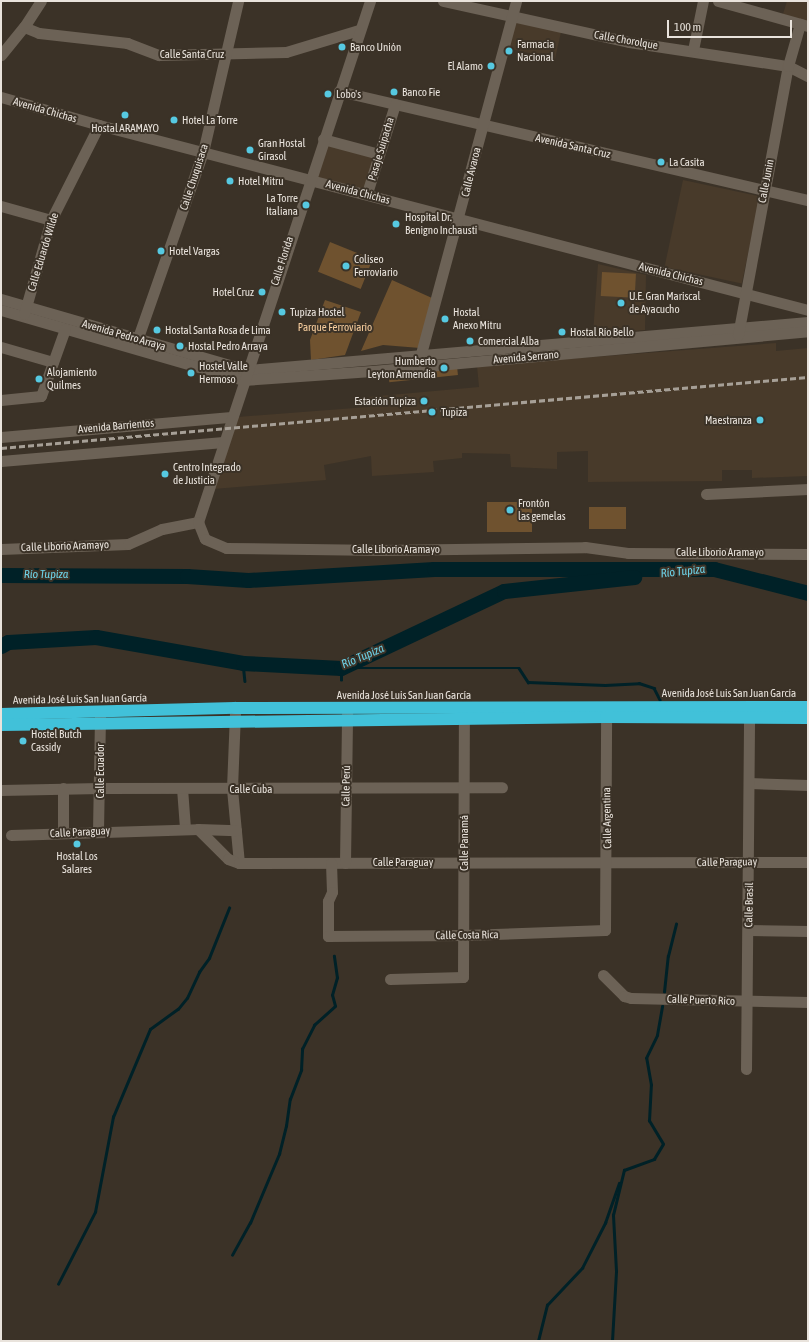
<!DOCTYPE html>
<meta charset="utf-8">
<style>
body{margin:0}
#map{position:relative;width:809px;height:1342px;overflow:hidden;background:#3b3227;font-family:"Asap Condensed",sans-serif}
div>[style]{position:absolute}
.built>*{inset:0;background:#483a2a;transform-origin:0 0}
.green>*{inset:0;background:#6f522f;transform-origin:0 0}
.stream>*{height:2.5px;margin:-1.25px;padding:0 1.25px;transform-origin:1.25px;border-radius:1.25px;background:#002127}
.river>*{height:15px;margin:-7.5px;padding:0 7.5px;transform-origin:7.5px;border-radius:7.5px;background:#002127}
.minor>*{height:11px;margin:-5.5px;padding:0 5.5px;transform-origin:5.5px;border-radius:5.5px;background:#6c6256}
.highway>*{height:12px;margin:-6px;padding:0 6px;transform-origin:6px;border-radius:6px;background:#41c1d9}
.rail>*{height:2.5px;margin-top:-1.25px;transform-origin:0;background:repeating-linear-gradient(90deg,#a69f96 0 6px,transparent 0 9px)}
.dots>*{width:11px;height:11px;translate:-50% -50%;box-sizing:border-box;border:2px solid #3b3227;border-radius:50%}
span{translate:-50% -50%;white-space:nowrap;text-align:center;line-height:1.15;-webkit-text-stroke:4px #3b3227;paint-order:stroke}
.street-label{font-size:11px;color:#e9e3dc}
.poi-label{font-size:11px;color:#e9e3dc}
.left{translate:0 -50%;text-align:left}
.right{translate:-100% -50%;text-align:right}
.park-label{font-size:11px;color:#f9cf9f}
.water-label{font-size:12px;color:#6dd1e6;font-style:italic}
.frame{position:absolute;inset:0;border:2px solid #e9e3dc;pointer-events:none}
.scale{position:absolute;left:667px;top:20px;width:125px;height:18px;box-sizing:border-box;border:2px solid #e9e3dc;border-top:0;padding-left:5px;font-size:12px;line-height:14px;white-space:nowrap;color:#e9e3dc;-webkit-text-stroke:3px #3b3227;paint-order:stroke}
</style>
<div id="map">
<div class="built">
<i style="clip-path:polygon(787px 1px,808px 1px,808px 22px,783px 14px)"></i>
<i style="clip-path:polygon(517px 22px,561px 32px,555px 59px,507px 48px,514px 25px)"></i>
<i style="left:328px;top:140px;width:49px;height:39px;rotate:17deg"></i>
<i style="left:683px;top:180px;width:79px;height:89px;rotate:12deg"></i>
<i style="clip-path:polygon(598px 264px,646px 275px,645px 330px,593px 334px)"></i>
<i style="clip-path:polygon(776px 343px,776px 351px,808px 348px,808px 476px,752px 478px,752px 470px,722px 470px,722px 481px,588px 482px,588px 451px,557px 452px,557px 469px,511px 467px,510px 454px,462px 453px,462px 458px,433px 461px,434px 472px,372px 476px,371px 456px,324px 465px,326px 480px,213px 489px,238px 417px,368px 407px,368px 397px,479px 387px,477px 366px)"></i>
</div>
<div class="green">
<i style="left:330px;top:242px;width:46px;height:32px;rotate:22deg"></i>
<i style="left:602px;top:272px;width:34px;height:24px;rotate:3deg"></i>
<i style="clip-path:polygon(392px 280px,432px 298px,420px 348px,383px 345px,361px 351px)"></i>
<i style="clip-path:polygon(325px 300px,361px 312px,345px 355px,311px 360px,310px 340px)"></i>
<i style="left:457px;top:366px;width:9px;height:69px;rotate:84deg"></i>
<i style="left:532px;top:502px;width:30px;height:45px;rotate:90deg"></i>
<i style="left:626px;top:507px;width:22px;height:37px;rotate:90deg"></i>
</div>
<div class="stream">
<i style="left:243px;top:663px;width:18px;rotate:84deg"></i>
<i style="left:341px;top:680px;width:12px;rotate:-90deg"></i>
<i style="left:341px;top:668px;width:178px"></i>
<i style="left:519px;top:668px;width:17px;rotate:57deg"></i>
<i style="left:528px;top:682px;width:77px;rotate:2.2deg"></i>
<i style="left:605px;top:685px;width:34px;rotate:-3deg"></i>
<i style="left:639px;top:683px;width:16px;rotate:18deg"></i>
<i style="left:654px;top:688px;width:13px;rotate:63deg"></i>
<i style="left:664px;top:992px;width:36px;rotate:-84deg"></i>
<i style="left:668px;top:956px;width:33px;rotate:-76deg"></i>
<i style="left:232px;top:1255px;width:37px;rotate:-61deg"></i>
<i style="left:250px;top:1223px;width:75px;rotate:-67.2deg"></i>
<i style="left:279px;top:1154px;width:29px;rotate:-76deg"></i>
<i style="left:286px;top:1126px;width:27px;rotate:-82deg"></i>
<i style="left:290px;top:1099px;width:31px;rotate:-69deg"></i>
<i style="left:301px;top:1070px;width:21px;rotate:-87deg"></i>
<i style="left:302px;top:1049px;width:27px;rotate:-63deg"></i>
<i style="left:314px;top:1025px;width:28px;rotate:-42deg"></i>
<i style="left:335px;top:1006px;width:11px;rotate:-105deg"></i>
<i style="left:332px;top:995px;width:18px;rotate:-74deg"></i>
<i style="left:337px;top:978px;width:22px;rotate:-98deg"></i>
<i style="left:58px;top:1284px;width:81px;rotate:-62.8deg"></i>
<i style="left:95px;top:1212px;width:97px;rotate:-79.3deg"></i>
<i style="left:113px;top:1117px;width:95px;rotate:-67.2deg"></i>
<i style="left:150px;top:1029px;width:34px;rotate:-36deg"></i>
<i style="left:178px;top:1009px;width:14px;rotate:-51deg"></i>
<i style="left:187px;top:998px;width:29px;rotate:-65deg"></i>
<i style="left:199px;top:972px;width:17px;rotate:-54deg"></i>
<i style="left:209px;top:958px;width:54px;rotate:-68.2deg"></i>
<i style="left:538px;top:1341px;width:37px;rotate:-76deg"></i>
<i style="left:547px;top:1305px;width:51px;rotate:-46.6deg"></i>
<i style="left:582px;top:1268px;width:51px;rotate:-62.9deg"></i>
<i style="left:605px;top:1223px;width:42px;rotate:-70.7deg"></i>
<i style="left:612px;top:1341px;width:70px;rotate:-86.7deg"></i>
<i style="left:616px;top:1271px;width:56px;rotate:-93.1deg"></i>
<i style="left:613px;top:1215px;width:46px;rotate:-76.3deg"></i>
<i style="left:624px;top:1170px;width:32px;rotate:-20deg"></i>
<i style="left:654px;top:1159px;width:17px;rotate:-59deg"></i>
<i style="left:663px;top:1144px;width:27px;rotate:-121deg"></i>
<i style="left:649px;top:1121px;width:36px;rotate:-87deg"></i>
<i style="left:651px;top:1085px;width:27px;rotate:-100deg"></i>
<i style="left:646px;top:1058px;width:25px;rotate:-64deg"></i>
<i style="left:657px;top:1035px;width:29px;rotate:-80deg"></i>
</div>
<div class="river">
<i style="left:1px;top:575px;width:186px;rotate:0.3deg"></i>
<i style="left:187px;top:576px;width:61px;rotate:3.8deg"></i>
<i style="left:248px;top:580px;width:186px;rotate:-3.4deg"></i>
<i style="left:434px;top:569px;width:280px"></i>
<i style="left:714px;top:569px;width:97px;rotate:14.3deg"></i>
<i style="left:1px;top:646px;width:8px;rotate:-30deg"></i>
<i style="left:8px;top:642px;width:88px;rotate:-3.3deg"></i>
<i style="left:96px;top:637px;width:149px;rotate:10deg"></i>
<i style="left:243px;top:663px;width:98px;rotate:2.9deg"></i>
<i style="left:341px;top:668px;width:180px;rotate:-25.3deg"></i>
<i style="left:504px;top:591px;width:131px;rotate:-6.1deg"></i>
</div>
<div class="minor">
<i style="left:443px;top:1px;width:190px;rotate:12.4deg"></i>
<i style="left:629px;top:42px;width:161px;rotate:8.6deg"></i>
<i style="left:788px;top:66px;width:22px;rotate:27deg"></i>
<i style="left:718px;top:1px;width:93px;rotate:15.5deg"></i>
<i style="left:24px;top:27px;width:16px;rotate:22deg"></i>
<i style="left:39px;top:33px;width:89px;rotate:6.5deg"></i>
<i style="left:127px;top:43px;width:34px;rotate:21deg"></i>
<i style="left:159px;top:55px;width:127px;rotate:-1.4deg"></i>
<i style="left:286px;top:52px;width:76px;rotate:-16.8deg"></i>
<i style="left:693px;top:50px;width:50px;rotate:-78.5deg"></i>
<i style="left:1px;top:55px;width:36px;rotate:-51deg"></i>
<i style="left:24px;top:27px;width:31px;rotate:-57deg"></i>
<i style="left:339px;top:91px;width:481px;rotate:13.1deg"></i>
<i style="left:1px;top:97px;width:102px;rotate:15.9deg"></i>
<i style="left:99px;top:125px;width:733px;rotate:14.62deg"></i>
<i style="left:323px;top:139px;width:58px;rotate:15deg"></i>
<i style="left:367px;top:193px;width:93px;rotate:-72.5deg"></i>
<i style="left:1px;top:206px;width:52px;rotate:15.6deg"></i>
<i style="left:1px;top:299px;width:256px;rotate:16.1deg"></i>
<i style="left:247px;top:370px;width:563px;rotate:-4.89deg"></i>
<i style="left:1px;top:310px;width:252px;rotate:16.1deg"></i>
<i style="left:243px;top:380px;width:129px;rotate:-4deg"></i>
<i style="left:372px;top:371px;width:438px;rotate:-5.2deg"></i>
<i style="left:24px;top:314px;width:98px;rotate:-74deg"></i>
<i style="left:51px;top:220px;width:106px;rotate:-63.2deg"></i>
<i style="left:738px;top:335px;width:274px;rotate:-79.5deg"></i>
<i style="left:788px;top:66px;width:44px;rotate:-74.1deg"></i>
<i style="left:135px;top:346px;width:206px;rotate:-70.7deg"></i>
<i style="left:203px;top:152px;width:155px;rotate:-76.9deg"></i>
<i style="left:1px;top:347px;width:54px;rotate:16.1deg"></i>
<i style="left:419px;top:361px;width:373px;rotate:-74.9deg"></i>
<i style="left:1px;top:400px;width:40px;rotate:-5.7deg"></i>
<i style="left:41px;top:396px;width:71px;rotate:-70.3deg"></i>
<i style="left:1px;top:437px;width:231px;rotate:-5deg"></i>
<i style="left:1px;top:461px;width:223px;rotate:-4.9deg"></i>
<i style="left:706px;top:494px;width:102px;rotate:-2.8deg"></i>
<i style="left:198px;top:522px;width:549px;rotate:-71.73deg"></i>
<i style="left:1px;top:549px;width:127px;rotate:-2.3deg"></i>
<i style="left:128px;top:544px;width:37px;rotate:-24deg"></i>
<i style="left:162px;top:529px;width:37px;rotate:-11deg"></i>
<i style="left:198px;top:522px;width:18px;rotate:68deg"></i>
<i style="left:205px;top:539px;width:23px;rotate:23deg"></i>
<i style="left:226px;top:548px;width:155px;rotate:0.7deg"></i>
<i style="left:381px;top:550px;width:204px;rotate:-0.8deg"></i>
<i style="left:585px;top:547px;width:43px;rotate:7.9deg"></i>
<i style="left:628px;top:553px;width:180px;rotate:0.3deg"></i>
<i style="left:235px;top:713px;width:76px;rotate:92.3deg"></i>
<i style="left:232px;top:789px;width:74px;rotate:84.6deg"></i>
<i style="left:749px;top:783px;width:59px;rotate:1.9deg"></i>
<i style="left:182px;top:788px;width:40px;rotate:85.7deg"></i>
<i style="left:1px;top:790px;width:99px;rotate:-1.2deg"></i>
<i style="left:100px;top:788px;width:402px;rotate:-0.1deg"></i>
<i style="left:198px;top:829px;width:38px;rotate:2deg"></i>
<i style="left:98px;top:831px;width:115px;rotate:-89deg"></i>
<i style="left:63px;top:833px;width:45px;rotate:-90deg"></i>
<i style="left:11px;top:835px;width:187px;rotate:-1.8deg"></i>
<i style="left:198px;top:829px;width:42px;rotate:45deg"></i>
<i style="left:228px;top:859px;width:12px;rotate:20deg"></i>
<i style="left:239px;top:863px;width:569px;rotate:-0.1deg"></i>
<i style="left:331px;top:863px;width:29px;rotate:88deg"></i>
<i style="left:332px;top:892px;width:10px;rotate:114deg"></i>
<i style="left:328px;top:901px;width:35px;rotate:90deg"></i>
<i style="left:328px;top:936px;width:136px;rotate:-0.4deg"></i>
<i style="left:464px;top:935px;width:141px;rotate:-2deg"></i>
<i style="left:605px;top:930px;width:221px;rotate:-89.7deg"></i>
<i style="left:345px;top:863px;width:152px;rotate:-89.2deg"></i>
<i style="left:749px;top:930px;width:59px;rotate:1deg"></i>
<i style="left:603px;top:975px;width:30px;rotate:45deg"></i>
<i style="left:624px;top:996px;width:7px;rotate:16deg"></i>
<i style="left:631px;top:998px;width:177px;rotate:1.3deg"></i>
<i style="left:390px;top:979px;width:73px;rotate:-1.6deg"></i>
<i style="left:463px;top:977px;width:267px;rotate:-89.8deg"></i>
<i style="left:746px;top:1069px;width:352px;rotate:-89.5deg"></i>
</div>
<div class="highway">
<i style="left:1px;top:714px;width:234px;rotate:-1.5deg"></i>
<i style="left:235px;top:708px;width:573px;rotate:-0.1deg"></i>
<i style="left:1px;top:725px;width:605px;rotate:-0.76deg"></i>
<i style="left:606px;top:717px;width:202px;rotate:0.3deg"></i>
</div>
<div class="rail">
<i style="left:1px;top:448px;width:810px;rotate:-5.03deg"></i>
</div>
<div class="dots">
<i style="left:342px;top:47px;background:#56c9e1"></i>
<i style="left:509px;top:51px;background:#56c9e1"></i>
<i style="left:491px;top:66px;background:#56c9e1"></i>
<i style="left:394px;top:92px;background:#56c9e1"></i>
<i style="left:328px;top:94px;background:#56c9e1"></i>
<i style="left:125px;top:115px;background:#56c9e1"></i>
<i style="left:174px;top:120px;background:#56c9e1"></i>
<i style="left:250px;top:150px;background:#56c9e1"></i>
<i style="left:661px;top:162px;background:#56c9e1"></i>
<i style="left:230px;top:181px;background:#56c9e1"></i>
<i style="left:306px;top:205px;background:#56c9e1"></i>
<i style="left:396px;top:224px;background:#56c9e1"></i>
<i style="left:161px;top:251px;background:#56c9e1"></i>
<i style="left:346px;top:266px;background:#56c9e1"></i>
<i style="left:262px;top:292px;background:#56c9e1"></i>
<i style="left:621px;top:303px;background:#56c9e1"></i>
<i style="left:282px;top:312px;background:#56c9e1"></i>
<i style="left:445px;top:319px;background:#56c9e1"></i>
<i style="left:157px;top:330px;background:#56c9e1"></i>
<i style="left:562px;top:332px;background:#56c9e1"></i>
<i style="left:470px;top:341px;background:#56c9e1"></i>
<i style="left:180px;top:346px;background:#56c9e1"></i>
<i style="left:444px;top:368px;background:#56c9e1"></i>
<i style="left:191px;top:373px;background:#56c9e1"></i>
<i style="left:39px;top:379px;background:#56c9e1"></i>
<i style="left:424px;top:401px;background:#56c9e1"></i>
<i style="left:432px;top:412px;background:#56c9e1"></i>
<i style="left:760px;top:420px;background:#56c9e1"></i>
<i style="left:165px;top:474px;background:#56c9e1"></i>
<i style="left:510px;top:510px;background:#56c9e1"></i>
<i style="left:23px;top:741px;background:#56c9e1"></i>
<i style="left:77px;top:844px;background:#56c9e1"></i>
</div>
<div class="street-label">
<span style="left:626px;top:40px;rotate:10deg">Calle Chorolque</span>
<span style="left:192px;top:54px">Calle Santa Cruz</span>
<span style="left:45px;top:110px;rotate:16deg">Avenida Chichas</span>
<span style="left:573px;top:146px;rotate:13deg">Avenida Santa Cruz</span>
<span style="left:381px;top:149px;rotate:-73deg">Pasaje Suipacha</span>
<span style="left:471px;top:172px;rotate:-76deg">Calle Avaroa</span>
<span style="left:194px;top:177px;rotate:-72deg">Calle Chuquisaca</span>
<span style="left:766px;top:181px;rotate:-79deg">Calle Junin</span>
<span style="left:358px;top:192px;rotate:15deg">Avenida Chichas</span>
<span style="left:43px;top:252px;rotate:-73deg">Calle Eduardo Wilde</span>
<span style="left:282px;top:261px;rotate:-72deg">Calle Florida</span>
<span style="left:671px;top:274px;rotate:14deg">Avenida Chichas</span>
<span style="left:124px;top:335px;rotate:16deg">Avenida Pedro Arraya</span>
<span style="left:526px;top:357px;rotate:-5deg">Avenida Serrano</span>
<span style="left:116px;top:426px;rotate:-5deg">Avenida Barrientos</span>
<span style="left:65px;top:546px;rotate:-2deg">Calle Liborio Aramayo</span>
<span style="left:396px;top:549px">Calle Liborio Aramayo</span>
<span style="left:720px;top:552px">Calle Liborio Aramayo</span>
<span style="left:729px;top:693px">Avenida José Luis San Juan García</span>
<span style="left:404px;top:695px">Avenida José Luis San Juan García</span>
<span style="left:80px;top:699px;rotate:-1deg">Avenida José Luis San Juan García</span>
<span style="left:100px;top:771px;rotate:-90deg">Calle Ecuador</span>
<span style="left:346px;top:786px;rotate:-89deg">Calle Perú</span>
<span style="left:251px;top:789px">Calle Cuba</span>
<span style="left:607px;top:818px;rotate:-91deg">Calle Argentina</span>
<span style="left:80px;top:832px;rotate:-3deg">Calle Paraguay</span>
<span style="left:464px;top:843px;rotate:-90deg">Calle Panamá</span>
<span style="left:403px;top:862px">Calle Paraguay</span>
<span style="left:727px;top:862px;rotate:-1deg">Calle Paraguay</span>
<span style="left:749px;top:905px;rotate:-89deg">Calle Brasil</span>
<span style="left:467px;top:935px;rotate:-1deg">Calle Costa Rica</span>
<span style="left:701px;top:1000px;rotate:2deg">Calle Puerto Rico</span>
</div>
<div class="poi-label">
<span class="left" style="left:517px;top:51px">Farmacia<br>Nacional</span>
<span class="left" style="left:350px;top:47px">Banco Unión</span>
<span class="right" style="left:483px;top:66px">El Alamo</span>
<span class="left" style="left:402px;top:92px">Banco Fie</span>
<span class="left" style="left:336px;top:94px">Lobo's</span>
<span class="left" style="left:182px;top:120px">Hotel La Torre</span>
<span style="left:125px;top:128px">Hostal ARAMAYO</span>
<span class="left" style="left:258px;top:150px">Gran Hostal<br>Girasol</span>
<span class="left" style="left:669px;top:162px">La Casita</span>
<span class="left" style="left:238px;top:181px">Hotel Mitru</span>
<span class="right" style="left:298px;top:205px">La Torre<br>Italiana</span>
<span class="left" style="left:405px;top:224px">Hospital Dr.<br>Benigno Inchausti</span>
<span class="left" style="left:169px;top:251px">Hotel Vargas</span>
<span class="left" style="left:354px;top:266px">Coliseo<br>Ferroviario</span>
<span class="right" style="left:254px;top:292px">Hotel Cruz</span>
<span class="left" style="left:629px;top:303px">U.E. Gran Mariscal<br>de Ayacucho</span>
<span class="left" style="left:290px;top:312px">Tupiza Hostel</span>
<span class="left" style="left:453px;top:319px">Hostal<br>Anexo Mitru</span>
<span class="left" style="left:165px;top:330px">Hostal Santa Rosa de Lima</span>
<span class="left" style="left:570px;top:332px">Hostal Río Bello</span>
<span class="left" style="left:478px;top:341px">Comercial Alba</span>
<span class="left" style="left:188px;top:346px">Hostal Pedro Arraya</span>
<span class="right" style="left:436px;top:368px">Humberto<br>Leyton Armendia</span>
<span class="left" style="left:199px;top:373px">Hostel Valle<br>Hermoso</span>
<span class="left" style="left:47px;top:379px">Alojamiento<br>Quilmes</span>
<span class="right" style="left:416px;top:401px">Estación Tupiza</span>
<span class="left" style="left:441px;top:412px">Tupiza</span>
<span class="right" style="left:752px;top:420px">Maestranza</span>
<span class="left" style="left:173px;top:474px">Centro Integrado<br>de Justicia</span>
<span class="left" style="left:518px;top:510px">Frontón<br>las gemelas</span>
<span class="left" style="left:31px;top:741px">Hostel Butch<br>Cassidy</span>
<span style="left:77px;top:863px">Hostal Los<br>Salares</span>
</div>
<div class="park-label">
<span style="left:335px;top:327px">Parque Ferroviario</span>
</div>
<div class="water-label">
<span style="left:683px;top:572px;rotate:-6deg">Río Tupiza</span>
<span style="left:46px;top:575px">Río Tupiza</span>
<span style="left:363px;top:657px;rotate:-23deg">Río Tupiza</span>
</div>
<div class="frame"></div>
<div class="scale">100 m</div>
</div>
